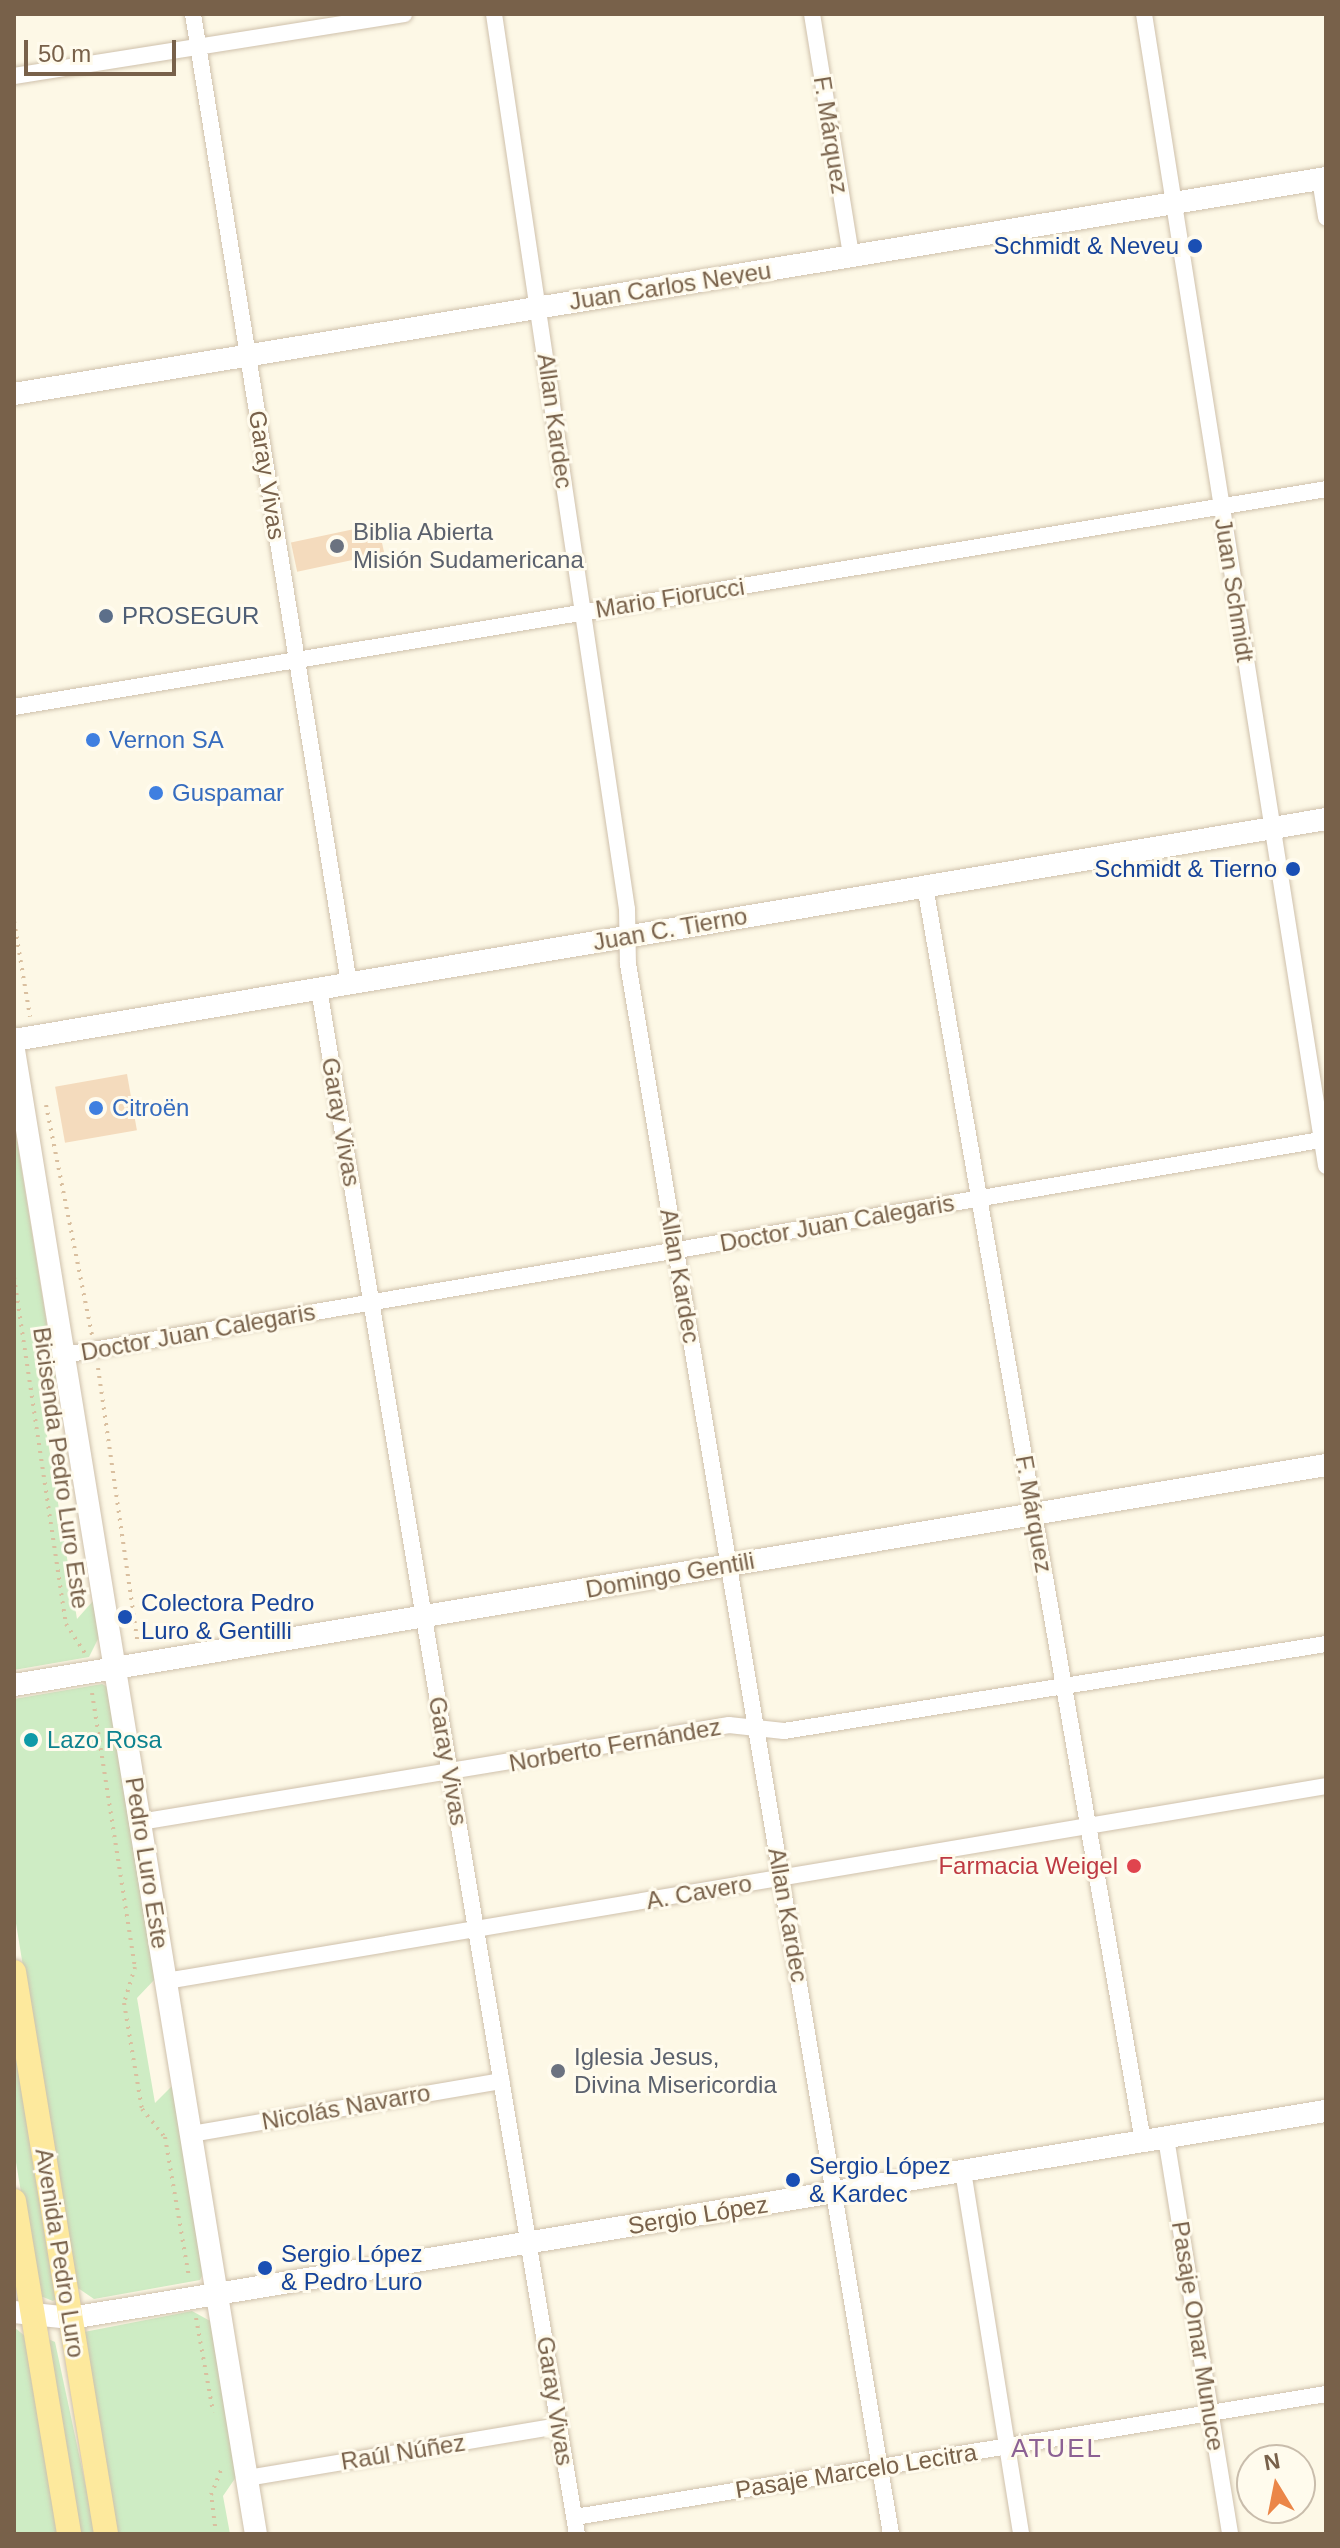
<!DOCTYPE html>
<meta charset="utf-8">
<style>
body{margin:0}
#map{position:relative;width:1340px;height:2548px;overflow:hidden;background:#fdf8e6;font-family:Helvetica,sans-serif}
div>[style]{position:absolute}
.green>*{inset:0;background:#ceecc4}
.building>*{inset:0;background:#f4dbbd;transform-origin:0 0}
.path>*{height:4px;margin-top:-2px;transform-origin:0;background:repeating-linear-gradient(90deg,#d9bf9f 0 2px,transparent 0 8px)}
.roads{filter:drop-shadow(0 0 2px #cfc1ac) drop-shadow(0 0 2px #cfc1ac)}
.street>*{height:16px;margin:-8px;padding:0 8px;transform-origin:8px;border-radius:8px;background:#fff}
.secondary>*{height:22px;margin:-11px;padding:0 11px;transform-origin:11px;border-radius:11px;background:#fff}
.primary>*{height:24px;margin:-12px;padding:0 12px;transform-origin:12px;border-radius:12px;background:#fde99d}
.dots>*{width:22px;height:22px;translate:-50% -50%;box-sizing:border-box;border:4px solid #fffbed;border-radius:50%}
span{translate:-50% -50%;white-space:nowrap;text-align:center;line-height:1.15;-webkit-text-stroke:6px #fffbed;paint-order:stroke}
.street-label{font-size:24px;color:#78614a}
.transit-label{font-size:24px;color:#164399}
.right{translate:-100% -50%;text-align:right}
.left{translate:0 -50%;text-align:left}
.worship-label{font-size:24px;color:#5b616d}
.service-label{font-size:24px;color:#4e5e75}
.shop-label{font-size:24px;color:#366cbe}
.culture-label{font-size:24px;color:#0d838f}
.health-label{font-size:24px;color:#be3a42}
.neighbourhood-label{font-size:26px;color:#8c6194;letter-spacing:2px}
.frame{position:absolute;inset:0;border:16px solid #78614a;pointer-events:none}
.north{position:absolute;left:1236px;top:2444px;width:80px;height:80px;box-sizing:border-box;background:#fffbed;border:2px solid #c9bdac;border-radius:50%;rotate:350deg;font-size:22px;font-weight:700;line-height:32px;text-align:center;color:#78614a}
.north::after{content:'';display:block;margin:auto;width:28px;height:36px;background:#eb8648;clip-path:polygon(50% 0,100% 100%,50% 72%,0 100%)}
.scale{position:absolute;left:24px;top:40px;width:152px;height:36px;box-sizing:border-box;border:4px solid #78614a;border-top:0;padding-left:10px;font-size:24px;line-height:28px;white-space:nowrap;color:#78614a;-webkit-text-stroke:6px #fffbed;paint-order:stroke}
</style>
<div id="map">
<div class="green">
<i style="clip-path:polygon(14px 1123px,57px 1386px,42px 1405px,77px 1619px,93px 1601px,99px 1637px,89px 1657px,14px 1670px)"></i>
<i style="clip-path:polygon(102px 1684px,108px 1687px,155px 1979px,137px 1998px,155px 2103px,173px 2085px,203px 2274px,200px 2280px,94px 2299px,75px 2286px,14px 1911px,14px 1699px)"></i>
<i style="clip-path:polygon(14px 2033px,56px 2299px,53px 2301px,38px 2295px,14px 2150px)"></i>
<i style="clip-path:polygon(192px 2311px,212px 2322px,236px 2477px,223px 2496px,230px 2534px,114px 2534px,84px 2332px)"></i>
<i style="clip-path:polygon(14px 2327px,26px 2337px,58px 2534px,14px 2534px)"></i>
<i style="clip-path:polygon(48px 2339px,55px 2342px,96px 2534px,79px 2534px)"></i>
</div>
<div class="building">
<i style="left:378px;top:524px;width:30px;height:89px;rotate:78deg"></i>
<i style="left:127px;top:1074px;width:57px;height:73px;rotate:80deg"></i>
</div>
<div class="path">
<i style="left:14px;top:921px;width:97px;rotate:80.5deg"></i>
<i style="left:46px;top:1105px;width:235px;rotate:78.7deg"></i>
<i style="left:14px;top:1277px;width:351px;rotate:81.5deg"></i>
<i style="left:66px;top:1624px;width:35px;rotate:57deg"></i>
<i style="left:98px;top:1368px;width:279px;rotate:81.8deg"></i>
<i style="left:92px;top:1693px;width:277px;rotate:81.1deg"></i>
<i style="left:135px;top:1967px;width:38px;rotate:107deg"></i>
<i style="left:124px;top:2003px;width:108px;rotate:80.4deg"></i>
<i style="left:142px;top:2109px;width:36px;rotate:51deg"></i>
<i style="left:165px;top:2137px;width:143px;rotate:80.3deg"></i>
<i style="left:196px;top:2318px;width:96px;rotate:79.7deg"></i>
<i style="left:216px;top:2534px;width:39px;rotate:-97deg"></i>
<i style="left:211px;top:2495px;width:29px;rotate:-68deg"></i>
</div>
<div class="roads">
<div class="street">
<i style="left:193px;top:14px;width:982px;rotate:80.86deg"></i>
<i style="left:494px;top:14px;width:905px;rotate:81.55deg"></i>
<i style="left:627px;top:909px;width:55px;rotate:89deg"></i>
<i style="left:628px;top:964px;width:1592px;rotate:80.49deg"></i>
<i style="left:812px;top:14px;width:245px;rotate:80.8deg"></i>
<i style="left:1144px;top:14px;width:1166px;rotate:81.02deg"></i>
<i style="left:14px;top:76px;width:395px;rotate:-9deg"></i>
<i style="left:1320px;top:179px;width:39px;rotate:81deg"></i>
<i style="left:14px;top:707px;width:1330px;rotate:-9.43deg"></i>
<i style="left:925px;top:886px;width:1274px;rotate:80.15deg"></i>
<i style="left:319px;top:989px;width:1566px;rotate:80.52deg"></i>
<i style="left:64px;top:1355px;width:1280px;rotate:-9.71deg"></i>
<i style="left:140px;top:1822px;width:597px;rotate:-9.35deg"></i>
<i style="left:729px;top:1725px;width:55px;rotate:6.2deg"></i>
<i style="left:784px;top:1731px;width:549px;rotate:-9.12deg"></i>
<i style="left:166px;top:1981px;width:1176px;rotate:-9.54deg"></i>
<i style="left:191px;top:2134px;width:315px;rotate:-9.7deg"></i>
<i style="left:1166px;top:2138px;width:401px;rotate:80.8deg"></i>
<i style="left:963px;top:2171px;width:368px;rotate:80.9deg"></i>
<i style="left:247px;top:2478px;width:316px;rotate:-9.5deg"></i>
<i style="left:575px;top:2517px;width:761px;rotate:-9.3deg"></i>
</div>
<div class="secondary">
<i style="left:14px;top:394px;width:1330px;rotate:-9.35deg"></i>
<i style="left:14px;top:1040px;width:1330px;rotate:-9.56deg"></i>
<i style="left:14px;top:1050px;width:1504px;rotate:80.74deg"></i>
<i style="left:14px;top:1685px;width:1330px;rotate:-9.52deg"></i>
<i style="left:14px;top:2312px;width:57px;rotate:6deg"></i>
<i style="left:71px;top:2318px;width:1272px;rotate:-9.37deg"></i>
</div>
<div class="primary">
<i style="left:14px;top:1972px;width:569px;rotate:80.7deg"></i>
<i style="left:14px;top:2201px;width:338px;rotate:80.6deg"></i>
</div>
</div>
<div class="dots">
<i style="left:1195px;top:246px;background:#1a4fb4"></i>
<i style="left:337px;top:546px;background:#6b7280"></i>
<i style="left:106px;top:616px;background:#5c6f8a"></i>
<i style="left:93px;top:740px;background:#3f7fe0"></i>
<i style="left:156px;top:793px;background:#3f7fe0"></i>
<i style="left:1293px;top:869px;background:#1a4fb4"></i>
<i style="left:96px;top:1108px;background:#3f7fe0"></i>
<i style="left:125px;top:1617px;background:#1a4fb4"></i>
<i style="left:31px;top:1740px;background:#0f9aa8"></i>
<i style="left:1134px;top:1866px;background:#e0444e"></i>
<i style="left:558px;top:2071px;background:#6b7280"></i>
<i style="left:793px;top:2180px;background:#1a4fb4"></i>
<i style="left:265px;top:2268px;background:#1a4fb4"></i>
</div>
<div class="street-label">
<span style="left:831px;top:135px;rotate:81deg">F. Márquez</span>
<span style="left:670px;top:286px;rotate:-9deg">Juan Carlos Neveu</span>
<span style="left:555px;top:421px;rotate:82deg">Allan Kardec</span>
<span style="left:267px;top:475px;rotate:81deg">Garay Vivas</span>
<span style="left:1234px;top:590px;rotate:81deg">Juan Schmidt</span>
<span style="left:670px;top:598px;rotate:-9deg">Mario Fiorucci</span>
<span style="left:670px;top:929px;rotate:-10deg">Juan C. Tierno</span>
<span style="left:341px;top:1122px;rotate:80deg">Garay Vivas</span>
<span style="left:837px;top:1223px;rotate:-10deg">Doctor Juan Calegaris</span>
<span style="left:680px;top:1276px;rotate:80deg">Allan Kardec</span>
<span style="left:198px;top:1332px;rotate:-10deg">Doctor Juan Calegaris</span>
<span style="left:61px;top:1468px;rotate:82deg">Bicisenda Pedro Luro Este</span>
<span style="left:1034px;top:1514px;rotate:80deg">F. Márquez</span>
<span style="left:670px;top:1575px;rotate:-10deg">Domingo Gentili</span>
<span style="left:615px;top:1745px;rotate:-10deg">Norberto Fernández</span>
<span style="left:448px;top:1761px;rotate:80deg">Garay Vivas</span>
<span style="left:147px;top:1863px;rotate:81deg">Pedro Luro Este</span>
<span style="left:699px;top:1892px;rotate:-10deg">A. Cavero</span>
<span style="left:788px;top:1915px;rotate:80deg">Allan Kardec</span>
<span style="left:346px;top:2107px;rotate:-10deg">Nicolás Navarro</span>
<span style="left:698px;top:2215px;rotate:-9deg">Sergio López</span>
<span style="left:60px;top:2253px;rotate:81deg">Avenida Pedro Luro</span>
<span style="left:1198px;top:2336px;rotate:81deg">Pasaje Omar Munuce</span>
<span style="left:555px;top:2401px;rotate:81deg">Garay Vivas</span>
<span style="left:403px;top:2452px;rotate:-9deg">Raúl Núñez</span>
<span style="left:856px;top:2471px;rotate:-9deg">Pasaje Marcelo Lecitra</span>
</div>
<div class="transit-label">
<span class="right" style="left:1179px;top:246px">Schmidt &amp; Neveu</span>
<span class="right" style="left:1277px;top:869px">Schmidt &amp; Tierno</span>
<span class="left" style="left:141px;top:1617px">Colectora Pedro<br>Luro &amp; Gentilli</span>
<span class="left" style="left:809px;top:2180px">Sergio López<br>&amp; Kardec</span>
<span class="left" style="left:281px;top:2268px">Sergio López<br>&amp; Pedro Luro</span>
</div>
<div class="worship-label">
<span class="left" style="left:353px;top:546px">Biblia Abierta<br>Misión Sudamericana</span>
<span class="left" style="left:574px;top:2071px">Iglesia Jesus,<br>Divina Misericordia</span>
</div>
<div class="service-label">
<span class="left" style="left:122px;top:616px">PROSEGUR</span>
</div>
<div class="shop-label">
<span class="left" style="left:109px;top:740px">Vernon SA</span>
<span class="left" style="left:172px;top:793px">Guspamar</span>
<span class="left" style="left:112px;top:1108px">Citroën</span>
</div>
<div class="culture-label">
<span class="left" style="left:47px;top:1740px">Lazo Rosa</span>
</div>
<div class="health-label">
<span class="right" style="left:1118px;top:1866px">Farmacia Weigel</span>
</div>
<div class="neighbourhood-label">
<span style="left:1057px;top:2449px">ATUEL</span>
</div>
<div class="frame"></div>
<div class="north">N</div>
<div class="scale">50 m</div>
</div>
